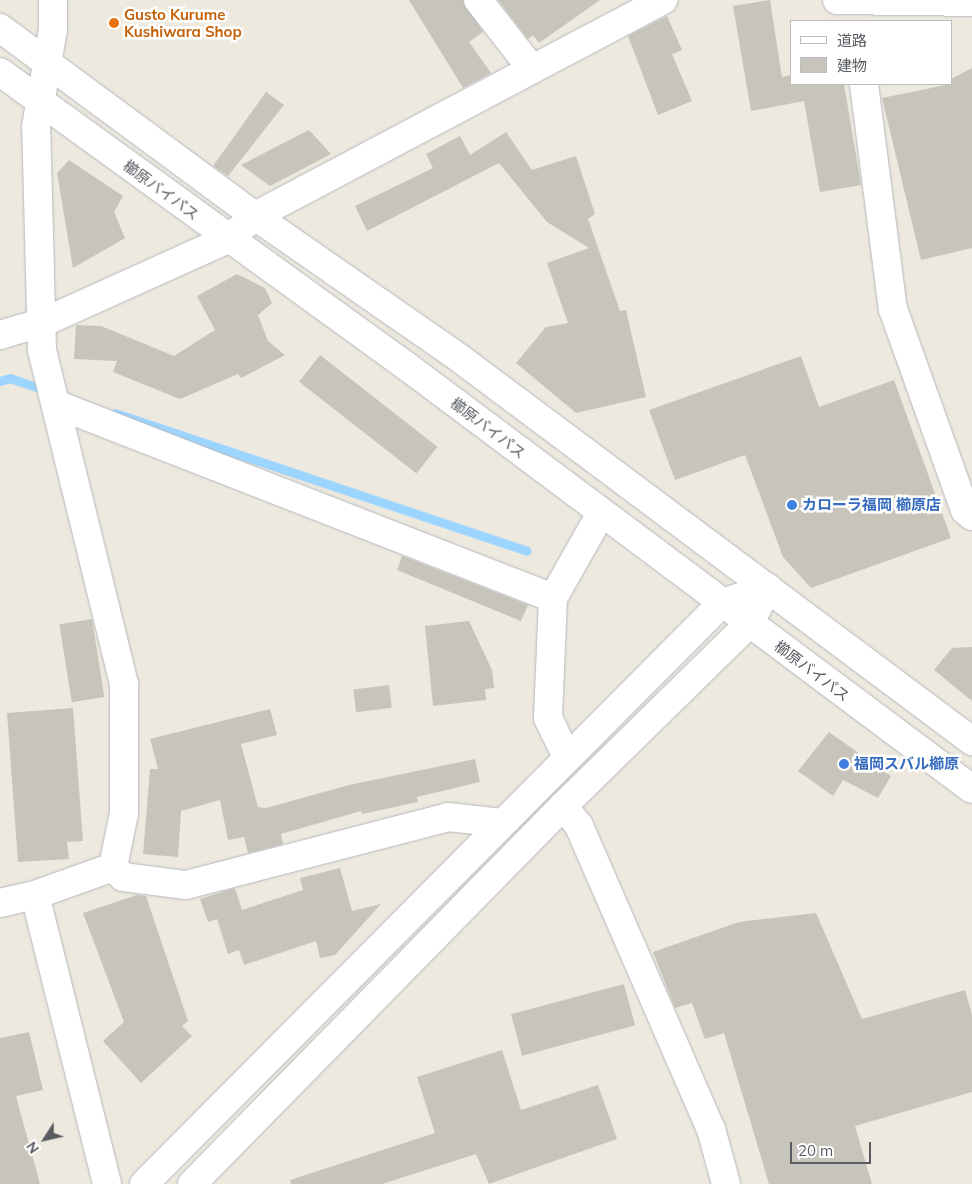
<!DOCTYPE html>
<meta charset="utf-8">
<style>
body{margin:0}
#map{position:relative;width:972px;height:1184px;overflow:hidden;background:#ede9df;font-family:Mulish,"Noto Sans JP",sans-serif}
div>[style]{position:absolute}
.stream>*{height:9px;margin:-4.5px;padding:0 4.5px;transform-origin:4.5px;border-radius:4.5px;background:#9cd5ff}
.building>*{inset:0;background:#c7c4bc;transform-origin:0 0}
.roads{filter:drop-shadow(0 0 1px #b5b8bd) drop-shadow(0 0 1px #b5b8bd)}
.street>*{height:28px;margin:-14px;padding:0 14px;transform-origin:14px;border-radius:14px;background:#fff}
.secondary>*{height:28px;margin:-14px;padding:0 14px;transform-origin:14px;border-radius:14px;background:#fff}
.dots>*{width:14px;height:14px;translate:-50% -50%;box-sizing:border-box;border:2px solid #fff;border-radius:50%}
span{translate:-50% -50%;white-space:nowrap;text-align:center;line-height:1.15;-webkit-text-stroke:5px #fff;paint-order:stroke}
.food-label{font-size:15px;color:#c56008;font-weight:700}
.left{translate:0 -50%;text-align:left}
.street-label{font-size:15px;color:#585c61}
.shop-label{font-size:15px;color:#366cbe;font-weight:700}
.legend{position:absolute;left:790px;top:20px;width:162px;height:65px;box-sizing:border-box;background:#fff;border:1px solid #bcbec0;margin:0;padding:6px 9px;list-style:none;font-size:15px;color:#585c61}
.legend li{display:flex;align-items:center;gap:10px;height:25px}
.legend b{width:25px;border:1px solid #bcbec0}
.north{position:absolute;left:20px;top:1114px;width:50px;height:50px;-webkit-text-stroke:4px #fff;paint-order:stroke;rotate:235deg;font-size:14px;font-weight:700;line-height:20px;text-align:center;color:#585c61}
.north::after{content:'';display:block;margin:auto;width:18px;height:22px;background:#585c61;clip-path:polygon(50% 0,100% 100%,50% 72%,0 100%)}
.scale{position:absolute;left:790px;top:1142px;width:81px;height:22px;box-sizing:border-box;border:2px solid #585c61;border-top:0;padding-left:6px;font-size:15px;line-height:18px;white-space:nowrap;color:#585c61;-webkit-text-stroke:4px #fff;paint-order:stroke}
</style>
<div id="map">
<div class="stream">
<i style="left:0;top:381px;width:10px;rotate:-17deg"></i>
<i style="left:10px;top:378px;width:40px;rotate:18.9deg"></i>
<i style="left:115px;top:413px;width:434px;rotate:18.5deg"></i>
</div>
<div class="building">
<i style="clip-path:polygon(409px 0,463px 0,483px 32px,469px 42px,491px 73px,463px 88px)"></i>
<i style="clip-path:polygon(498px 0,600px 0,539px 43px,533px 35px,528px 39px)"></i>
<i style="clip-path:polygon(770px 0,782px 77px,791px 75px,791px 84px,844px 84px,861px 185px,820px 192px,804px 101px,751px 111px,733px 6px)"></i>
<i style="clip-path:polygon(667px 16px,682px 50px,672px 54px,692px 101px,658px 115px,628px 36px)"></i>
<i style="clip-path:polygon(972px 68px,972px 248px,921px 260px,882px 98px,951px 84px,951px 79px)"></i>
<i style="clip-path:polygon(266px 92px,284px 105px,228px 176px,213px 166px)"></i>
<i style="clip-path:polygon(309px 130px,331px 154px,270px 186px,241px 165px)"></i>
<i style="clip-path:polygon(506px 132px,532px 170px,576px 156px,595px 214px,588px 219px,620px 311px,626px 310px,646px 397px,576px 413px,516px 363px,546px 327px,568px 323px,547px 263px,589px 248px,547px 222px,499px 163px,367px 231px,355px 206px,433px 168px,426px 154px,460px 136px,470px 155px)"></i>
<i style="clip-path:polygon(69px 160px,123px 196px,114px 212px,125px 238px,73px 268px,57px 173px)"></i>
<i style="clip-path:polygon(237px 274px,265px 288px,272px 303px,258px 315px,268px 341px,285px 355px,241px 378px,238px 374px,180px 399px,113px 372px,117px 361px,74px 359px,76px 325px,101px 326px,174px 356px,215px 330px,197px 296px)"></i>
<i style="left:320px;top:355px;width:149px;height:34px;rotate:38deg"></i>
<i style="clip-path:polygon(801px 356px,819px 407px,894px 380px,951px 538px,811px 588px,783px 557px,745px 455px,675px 480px,649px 410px)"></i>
<i style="clip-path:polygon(402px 556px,528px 605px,521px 621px,397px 570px)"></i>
<i style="left:92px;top:619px;width:79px;height:33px;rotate:81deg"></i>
<i style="clip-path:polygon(469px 621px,492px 670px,494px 688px,485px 689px,486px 700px,433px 706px,425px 626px)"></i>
<i style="clip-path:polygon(972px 647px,972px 701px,934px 670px,952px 648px)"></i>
<i style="left:389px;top:685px;width:23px;height:36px;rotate:83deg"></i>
<i style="clip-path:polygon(73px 708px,83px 841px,67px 842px,69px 859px,18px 862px,7px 713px)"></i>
<i style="clip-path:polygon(270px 709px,277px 735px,241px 744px,258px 807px,266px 808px,349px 785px,475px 759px,480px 782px,417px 797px,418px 802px,362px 814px,361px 811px,281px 834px,283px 844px,248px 853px,244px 837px,228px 840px,220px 800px,181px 811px,178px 857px,143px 854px,150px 769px,158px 769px,150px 739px)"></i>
<i style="clip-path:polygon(829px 732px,891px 776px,878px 798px,843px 780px,833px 796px,798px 771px)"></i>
<i style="clip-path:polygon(340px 868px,352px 911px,381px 904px,335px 955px,320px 958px,316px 941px,244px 965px,239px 950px,228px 954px,217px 919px,208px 922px,200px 899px,235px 888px,242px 910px,303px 890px,300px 878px)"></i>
<i style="clip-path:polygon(137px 895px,146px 896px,188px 1021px,182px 1026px,192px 1036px,141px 1083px,103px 1041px,124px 1022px,83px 913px)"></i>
<i style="clip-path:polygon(816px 913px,862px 1019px,965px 990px,972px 1015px,972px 1092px,855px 1126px,872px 1184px,769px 1184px,724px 1033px,705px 1039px,692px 1003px,675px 1008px,653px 952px,739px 922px)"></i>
<i style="left:624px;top:984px;width:43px;height:117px;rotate:75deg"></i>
<i style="clip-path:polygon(29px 1032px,43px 1090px,16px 1096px,40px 1184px,0 1184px,0 1038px)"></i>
<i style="clip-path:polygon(502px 1050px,521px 1110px,598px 1085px,617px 1139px,489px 1184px,476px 1154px,382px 1184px,291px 1184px,290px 1180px,435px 1133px,417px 1077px)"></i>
</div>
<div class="roads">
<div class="street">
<i style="left:478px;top:0;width:88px;rotate:52deg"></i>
<i style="left:837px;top:0;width:135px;rotate:0.8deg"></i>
<i style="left:864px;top:84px;width:227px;rotate:82.7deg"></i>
<i style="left:893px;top:309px;width:214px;rotate:70.3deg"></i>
<i style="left:965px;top:510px;width:9px;rotate:41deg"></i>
<i style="left:0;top:335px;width:46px;rotate:-16.5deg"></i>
<i style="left:44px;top:322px;width:202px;rotate:-24.3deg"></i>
<i style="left:228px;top:239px;width:35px;rotate:-40deg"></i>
<i style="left:255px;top:216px;width:462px;rotate:-27.9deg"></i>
<i style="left:58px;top:405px;width:531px;rotate:21.3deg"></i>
<i style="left:553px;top:598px;width:98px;rotate:-60.5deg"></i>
<i style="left:553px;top:598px;width:120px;rotate:92.4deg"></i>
<i style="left:548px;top:718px;width:43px;rotate:64deg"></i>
<i style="left:563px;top:806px;width:26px;rotate:51deg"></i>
<i style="left:579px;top:826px;width:331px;rotate:66.5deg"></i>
<i style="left:711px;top:1129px;width:57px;rotate:74.7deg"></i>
<i style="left:113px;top:867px;width:14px;rotate:45deg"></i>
<i style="left:123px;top:877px;width:64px;rotate:7.2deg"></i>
<i style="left:186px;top:885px;width:271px;rotate:-14.5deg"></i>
<i style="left:448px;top:817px;width:54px;rotate:6.3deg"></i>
<i style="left:35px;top:895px;width:298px;rotate:76deg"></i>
<i style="left:0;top:903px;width:36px;rotate:-13deg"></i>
<i style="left:35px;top:895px;width:83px;rotate:-19.7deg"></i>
<i style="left:113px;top:867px;width:55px;rotate:-78.5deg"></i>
<i style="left:124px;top:813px;width:129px;rotate:-90deg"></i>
<i style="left:124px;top:684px;width:344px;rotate:-103.8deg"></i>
<i style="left:42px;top:350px;width:223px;rotate:-91.5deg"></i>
<i style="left:36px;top:127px;width:98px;rotate:-80.1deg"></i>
<i style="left:53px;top:30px;width:30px;rotate:-90deg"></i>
</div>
<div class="secondary">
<i style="left:0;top:28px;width:317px;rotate:36.4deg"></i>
<i style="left:255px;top:216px;width:252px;rotate:34.8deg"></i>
<i style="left:462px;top:360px;width:637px;rotate:36.76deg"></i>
<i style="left:0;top:72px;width:500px;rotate:35.9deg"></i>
<i style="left:405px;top:365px;width:708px;rotate:36.79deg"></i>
<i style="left:144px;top:1184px;width:820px;rotate:-45.15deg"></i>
<i style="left:722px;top:603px;width:19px;rotate:-18deg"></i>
<i style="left:192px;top:1184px;width:530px;rotate:-45.54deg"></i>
<i style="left:563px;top:806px;width:260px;rotate:-44.4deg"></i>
<i style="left:749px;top:624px;width:41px;rotate:-62.2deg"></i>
</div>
</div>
<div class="dots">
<i style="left:114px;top:23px;background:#e8710a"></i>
<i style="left:792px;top:505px;background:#3f7fe0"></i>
<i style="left:844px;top:764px;background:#3f7fe0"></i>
</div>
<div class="food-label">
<span class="left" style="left:124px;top:23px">Gusto Kurume<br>Kushiwara Shop</span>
</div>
<div class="street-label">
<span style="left:161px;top:190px;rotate:36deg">櫛原バイパス</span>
<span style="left:488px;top:428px;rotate:37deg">櫛原バイパス</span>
<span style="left:812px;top:671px;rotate:37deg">櫛原バイパス</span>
</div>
<div class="shop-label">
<span class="left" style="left:802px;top:505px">カローラ福岡 櫛原店</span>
<span class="left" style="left:854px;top:764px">福岡スバル櫛原</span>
</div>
<ul class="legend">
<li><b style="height:6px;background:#fff"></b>道路</li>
<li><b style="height:14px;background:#c7c4bc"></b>建物</li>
</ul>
<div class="north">N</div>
<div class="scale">20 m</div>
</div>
